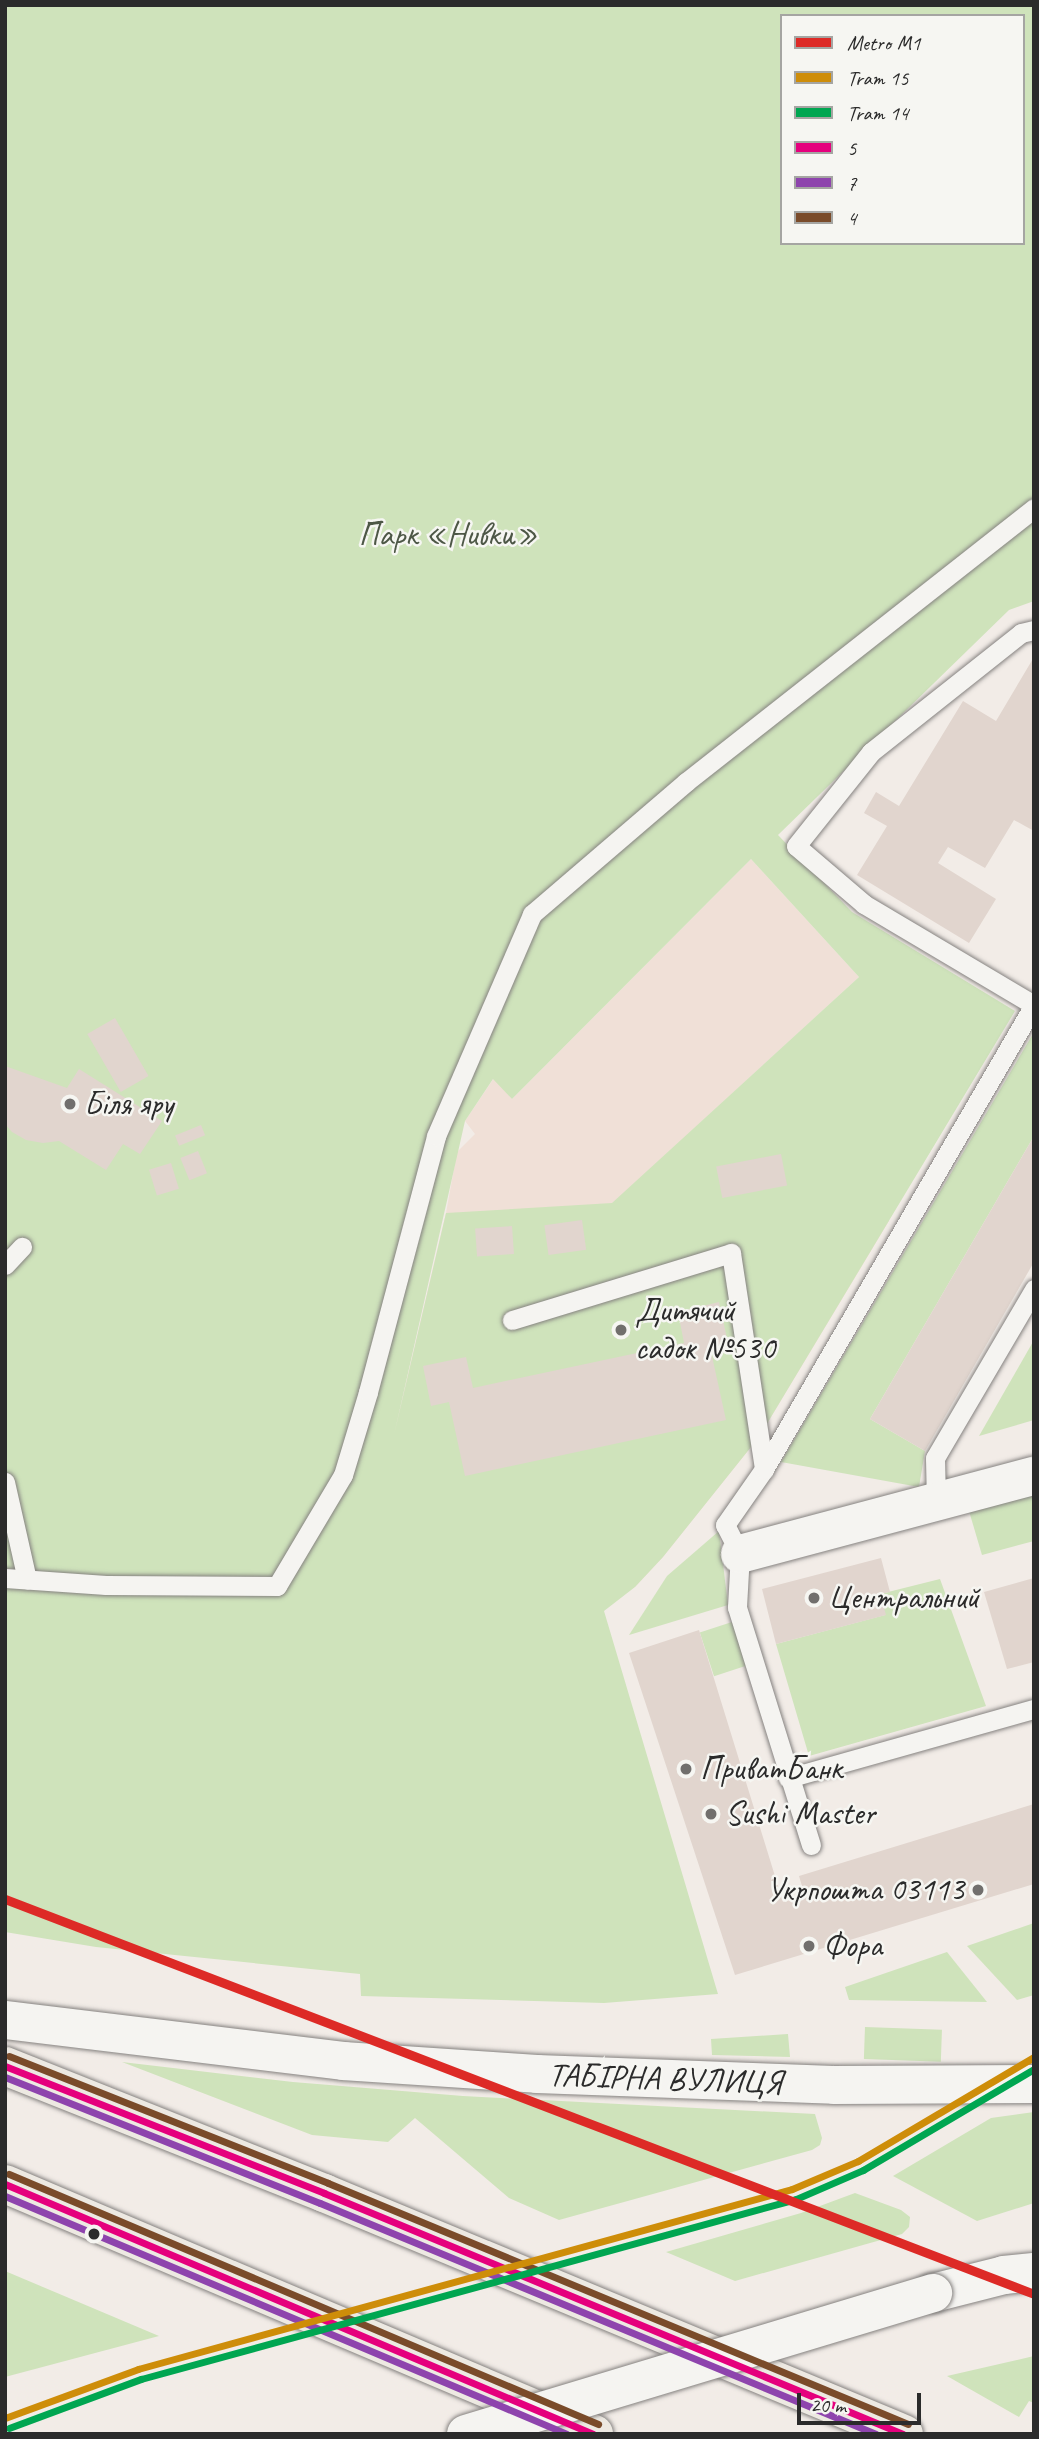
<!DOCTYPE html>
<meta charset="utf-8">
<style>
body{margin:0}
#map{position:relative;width:1039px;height:2439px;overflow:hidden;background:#f2ece7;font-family:Caveat,sans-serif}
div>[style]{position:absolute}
.built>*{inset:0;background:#f0e0d7}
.green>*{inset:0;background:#cfe3bb;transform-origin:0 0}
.building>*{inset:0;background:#e1d5ce;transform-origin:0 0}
.roads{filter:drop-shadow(0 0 2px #858280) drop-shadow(0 0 2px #858280)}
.service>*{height:19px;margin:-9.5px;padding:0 9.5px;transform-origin:9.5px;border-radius:9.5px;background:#f5f4f1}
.minor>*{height:38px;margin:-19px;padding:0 19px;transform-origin:19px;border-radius:19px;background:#f5f4f1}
.secondary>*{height:38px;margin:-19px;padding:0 19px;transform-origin:19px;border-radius:19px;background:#f5f4f1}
.primary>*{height:38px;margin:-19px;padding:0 19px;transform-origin:19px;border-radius:19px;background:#ede9e2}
.bridges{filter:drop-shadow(0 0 2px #858280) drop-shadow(0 0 2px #858280)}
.secondary-bridge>*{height:38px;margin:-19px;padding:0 19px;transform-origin:19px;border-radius:19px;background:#f5f4f1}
.bus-1>*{height:7px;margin:-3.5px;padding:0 3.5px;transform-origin:3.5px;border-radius:3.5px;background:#e5007d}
.bus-2>*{height:7px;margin:-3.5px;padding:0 3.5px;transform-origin:3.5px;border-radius:3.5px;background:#8e44ad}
.bus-3>*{height:7px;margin:-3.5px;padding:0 3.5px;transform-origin:3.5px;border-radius:3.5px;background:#7a4b2a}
.tram-1>*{height:7px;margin:-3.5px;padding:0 3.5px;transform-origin:3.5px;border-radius:3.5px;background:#ce8d09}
.tram-2>*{height:7px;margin:-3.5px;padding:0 3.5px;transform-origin:3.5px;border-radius:3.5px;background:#00a651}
.metro-1>*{height:9px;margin:-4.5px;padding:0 4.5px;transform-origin:4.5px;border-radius:4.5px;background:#dd2a26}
.dots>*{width:19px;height:19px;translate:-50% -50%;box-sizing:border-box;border:4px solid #f6f6f2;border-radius:50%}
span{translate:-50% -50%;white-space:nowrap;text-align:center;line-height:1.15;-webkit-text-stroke:5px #f6f6f2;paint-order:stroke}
.park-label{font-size:33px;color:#4d5746}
.poi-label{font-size:33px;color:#2b2b2b}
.left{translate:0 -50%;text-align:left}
.right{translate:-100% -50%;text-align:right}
.street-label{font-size:33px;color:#2b2b2b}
.frame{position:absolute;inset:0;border:7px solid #2b2b2b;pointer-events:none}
.legend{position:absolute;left:780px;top:14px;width:245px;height:231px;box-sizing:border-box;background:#f6f6f2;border:2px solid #a5a5a2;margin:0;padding:9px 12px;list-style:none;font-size:21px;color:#2b2b2b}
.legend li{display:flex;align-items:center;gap:14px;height:35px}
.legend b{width:35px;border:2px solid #a5a5a2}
.scale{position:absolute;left:797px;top:2393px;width:124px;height:32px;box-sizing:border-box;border:4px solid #2b2b2b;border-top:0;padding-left:9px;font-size:21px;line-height:24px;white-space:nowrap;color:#2b2b2b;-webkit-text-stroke:5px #f6f6f2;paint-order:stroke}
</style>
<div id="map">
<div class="built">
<i style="clip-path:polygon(751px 859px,859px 977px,614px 1202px,830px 1112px,889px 1221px,759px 1437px,663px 1557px,635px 1587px,494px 1572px,369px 1540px,446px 1213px,457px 1152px,475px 1134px,465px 1121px,494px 1078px,512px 1099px)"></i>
</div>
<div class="green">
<i style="clip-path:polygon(evenodd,5px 5px,1034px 5px,1034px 601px,1009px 610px,778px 835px,852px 912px,1015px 1011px,759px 1437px,663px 1557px,635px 1587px,604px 1611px,718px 1994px,604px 2003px,361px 1996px,360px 1974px,96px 1947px,5px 1932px,5px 5px,782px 16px,1023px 16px,1023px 243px,782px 243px,782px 16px,5px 5px,751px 859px,859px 977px,612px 1203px,446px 1213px,394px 1435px,465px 1121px,493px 1079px,512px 1099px,751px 859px)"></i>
<i style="clip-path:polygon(1034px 1032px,1034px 1136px,870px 1419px,925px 1451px,919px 1487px,781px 1462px)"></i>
<i style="clip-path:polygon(1034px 1340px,1034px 1420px,979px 1436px)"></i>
<i style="clip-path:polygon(1034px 1493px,1034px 1541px,982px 1555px,969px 1511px)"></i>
<i style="clip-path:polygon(719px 1531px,728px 1605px,629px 1635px,667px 1576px)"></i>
<i style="clip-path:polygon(940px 1579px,986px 1706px,809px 1756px,776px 1644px,885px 1615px,880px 1594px)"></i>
<i style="left:735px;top:1621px;width:46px;height:37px;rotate:72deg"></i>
<i style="clip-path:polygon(1034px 1923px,1034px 1995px,1017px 2000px,967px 1946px)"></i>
<i style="clip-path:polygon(947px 1952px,987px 2002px,849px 2000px,845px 1987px)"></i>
<i style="left:865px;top:2027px;width:77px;height:32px;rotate:2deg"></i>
<i style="clip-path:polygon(788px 2034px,790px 2057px,712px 2055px,711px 2039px)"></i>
<i style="clip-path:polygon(122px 2062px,293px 2082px,463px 2096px,815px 2114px,822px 2138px,820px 2145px,812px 2150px,559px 2220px,509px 2198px,415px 2118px,388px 2142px,312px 2135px)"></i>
<i style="clip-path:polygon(1034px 2112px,1034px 2203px,977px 2221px,893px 2176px,991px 2118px)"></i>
<i style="clip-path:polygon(855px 2193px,901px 2210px,910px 2217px,909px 2227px,902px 2234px,735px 2281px,666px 2252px,801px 2213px)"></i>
<i style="clip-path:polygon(5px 2271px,159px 2336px,5px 2377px)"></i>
<i style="clip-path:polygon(1034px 2356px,1034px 2403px,1029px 2401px,1019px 2417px,947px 2376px)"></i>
</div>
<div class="building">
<i style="clip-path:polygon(1034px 657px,1034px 831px,1014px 820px,985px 868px,948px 847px,938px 863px,996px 899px,969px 943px,857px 875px,887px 826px,864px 813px,876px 792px,899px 806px,963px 701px,996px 721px)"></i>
<i style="left:115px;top:1018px;width:67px;height:32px;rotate:60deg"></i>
<i style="clip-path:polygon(5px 1066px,67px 1088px,79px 1069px,162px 1121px,140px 1154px,123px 1144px,106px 1170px,59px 1141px,43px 1143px,26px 1140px,12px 1132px,5px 1124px)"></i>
<i style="left:201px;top:1125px;width:11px;height:28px;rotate:68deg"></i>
<i style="clip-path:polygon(1034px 1136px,1034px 1262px,925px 1451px,870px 1419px)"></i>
<i style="left:198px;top:1151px;width:24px;height:19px;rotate:68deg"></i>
<i style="left:781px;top:1154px;width:32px;height:66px;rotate:79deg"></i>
<i style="left:171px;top:1163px;width:27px;height:23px;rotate:73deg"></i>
<i style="left:582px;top:1220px;width:30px;height:38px;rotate:82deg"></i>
<i style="left:512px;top:1226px;width:28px;height:37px;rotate:86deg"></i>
<i style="clip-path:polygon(719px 1302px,728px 1343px,710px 1347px,726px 1420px,465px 1476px,449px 1402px,431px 1406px,423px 1366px,466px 1357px,473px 1388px,684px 1343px,678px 1312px)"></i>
<i style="clip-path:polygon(881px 1558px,890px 1592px,880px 1594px,886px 1615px,776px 1644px,762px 1589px)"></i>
<i style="clip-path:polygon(1034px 1578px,1034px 1662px,1007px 1669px,984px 1592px)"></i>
<i style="clip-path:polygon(699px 1630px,783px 1902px,805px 1896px,799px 1876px,1034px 1804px,1034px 1884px,735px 1975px,629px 1653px)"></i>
</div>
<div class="roads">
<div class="service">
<i style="left:1034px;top:1005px;width:198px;rotate:-149.3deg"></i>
<i style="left:864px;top:904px;width:89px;rotate:-139.5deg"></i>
<i style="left:796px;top:846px;width:120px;rotate:-51.4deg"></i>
<i style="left:871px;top:752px;width:191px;rotate:-38.4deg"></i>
<i style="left:1021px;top:633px;width:13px;rotate:-13deg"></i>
<i style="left:5px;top:1265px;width:25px;rotate:-47deg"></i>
<i style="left:512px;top:1320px;width:229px;rotate:-17deg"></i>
<i style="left:731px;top:1253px;width:219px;rotate:81.3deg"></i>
<i style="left:5px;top:1482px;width:100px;rotate:77.3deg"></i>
<i style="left:936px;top:1502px;width:44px;rotate:-91.3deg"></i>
<i style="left:935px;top:1458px;width:196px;rotate:-59.6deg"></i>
<i style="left:5px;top:1578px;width:101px;rotate:4deg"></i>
<i style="left:106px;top:1585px;width:171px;rotate:0.3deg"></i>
<i style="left:277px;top:1586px;width:129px;rotate:-59.3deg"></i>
<i style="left:343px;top:1475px;width:87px;rotate:-73.2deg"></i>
<i style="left:368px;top:1392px;width:265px;rotate:-75.1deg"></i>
<i style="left:436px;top:1136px;width:242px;rotate:-66.6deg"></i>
<i style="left:532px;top:914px;width:203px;rotate:-40.6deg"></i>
<i style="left:686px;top:782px;width:443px;rotate:-38.2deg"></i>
<i style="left:788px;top:1778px;width:255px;rotate:-15.7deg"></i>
<i style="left:811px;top:1845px;width:249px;rotate:-107.3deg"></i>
<i style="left:737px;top:1607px;width:53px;rotate:-86.8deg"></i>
<i style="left:740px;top:1554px;width:33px;rotate:-117deg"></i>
<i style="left:725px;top:1525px;width:68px;rotate:-55.1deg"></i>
<i style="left:764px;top:1469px;width:537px;rotate:-59.81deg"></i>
</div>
<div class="minor">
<i style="left:740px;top:1554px;width:304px;rotate:-14.9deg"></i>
</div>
<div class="secondary">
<i style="left:5px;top:2020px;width:340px;rotate:6.9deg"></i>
<i style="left:343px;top:2061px;width:194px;rotate:3.8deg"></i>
<i style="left:537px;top:2074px;width:297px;rotate:2.1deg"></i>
<i style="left:834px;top:2085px;width:200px;rotate:-0.3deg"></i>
<i style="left:933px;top:2293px;width:73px;rotate:-14.2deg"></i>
<i style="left:1004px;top:2275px;width:30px;rotate:-6deg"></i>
</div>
<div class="primary">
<i style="left:5px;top:2066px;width:343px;rotate:21.7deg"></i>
<i style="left:324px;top:2193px;width:628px;rotate:22.56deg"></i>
<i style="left:5px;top:2184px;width:640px;rotate:23deg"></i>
</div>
</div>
<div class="bridges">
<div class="secondary-bridge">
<i style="left:466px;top:2434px;width:488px;rotate:-16.8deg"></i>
</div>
</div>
<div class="bus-1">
<i style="left:5px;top:2066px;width:343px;rotate:21.7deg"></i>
<i style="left:324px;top:2193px;width:627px;rotate:22.6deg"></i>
<i style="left:5px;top:2184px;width:639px;rotate:23.03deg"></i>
</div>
<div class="bus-2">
<i style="left:5px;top:2077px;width:339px;rotate:21.8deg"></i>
<i style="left:320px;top:2203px;width:602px;rotate:22.56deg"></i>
<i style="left:5px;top:2196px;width:610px;rotate:22.95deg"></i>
</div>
<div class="bus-3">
<i style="left:9px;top:2056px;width:343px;rotate:21.7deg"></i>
<i style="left:328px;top:2183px;width:628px;rotate:22.56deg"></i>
<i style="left:9px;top:2174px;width:640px;rotate:23deg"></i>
</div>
<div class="tram-1">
<i style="left:5px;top:2418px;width:142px;rotate:-20.2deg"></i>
<i style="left:138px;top:2369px;width:678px;rotate:-15.39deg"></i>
<i style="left:792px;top:2189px;width:72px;rotate:-23deg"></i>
<i style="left:858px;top:2161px;width:204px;rotate:-30.6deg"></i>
</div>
<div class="tram-2">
<i style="left:9px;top:2428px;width:141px;rotate:-20.4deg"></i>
<i style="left:141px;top:2379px;width:679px;rotate:-15.37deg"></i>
<i style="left:796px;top:2199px;width:73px;rotate:-23.4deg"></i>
<i style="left:863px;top:2170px;width:199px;rotate:-30.6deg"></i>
</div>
<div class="metro-1">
<i style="left:5px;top:1899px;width:1102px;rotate:21deg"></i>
</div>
<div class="dots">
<i style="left:70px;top:1104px;background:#716f6d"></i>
<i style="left:621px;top:1330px;background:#716f6d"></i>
<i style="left:814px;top:1598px;background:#716f6d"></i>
<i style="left:686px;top:1769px;background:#716f6d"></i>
<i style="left:711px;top:1814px;background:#716f6d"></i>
<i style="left:978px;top:1890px;background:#716f6d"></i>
<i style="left:809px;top:1946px;background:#716f6d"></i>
<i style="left:94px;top:2234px;background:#2b2b2b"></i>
</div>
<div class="park-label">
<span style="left:448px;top:535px">Парк «Нивки»</span>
</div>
<div class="poi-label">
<span class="left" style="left:84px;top:1104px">Біля яру</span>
<span class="left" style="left:635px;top:1330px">Дитячий<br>садок №530</span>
<span class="left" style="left:828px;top:1598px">Центральний</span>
<span class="left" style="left:700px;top:1769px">ПриватБанк</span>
<span class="left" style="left:725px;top:1814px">Sushi Master</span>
<span class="right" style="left:964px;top:1890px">Укрпошта 03113</span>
<span class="left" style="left:823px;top:1946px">Фора</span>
</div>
<div class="street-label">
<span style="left:665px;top:2079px;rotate:2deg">ТАБІРНА ВУЛИЦЯ</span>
</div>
<div class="frame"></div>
<ul class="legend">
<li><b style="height:9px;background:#dd2a26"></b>Metro M1</li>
<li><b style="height:9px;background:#ce8d09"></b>Tram 15</li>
<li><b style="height:9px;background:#00a651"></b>Tram 14</li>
<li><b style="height:9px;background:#e5007d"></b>5</li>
<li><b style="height:9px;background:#8e44ad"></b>7</li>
<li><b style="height:9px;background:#7a4b2a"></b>4</li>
</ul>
<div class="scale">20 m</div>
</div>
